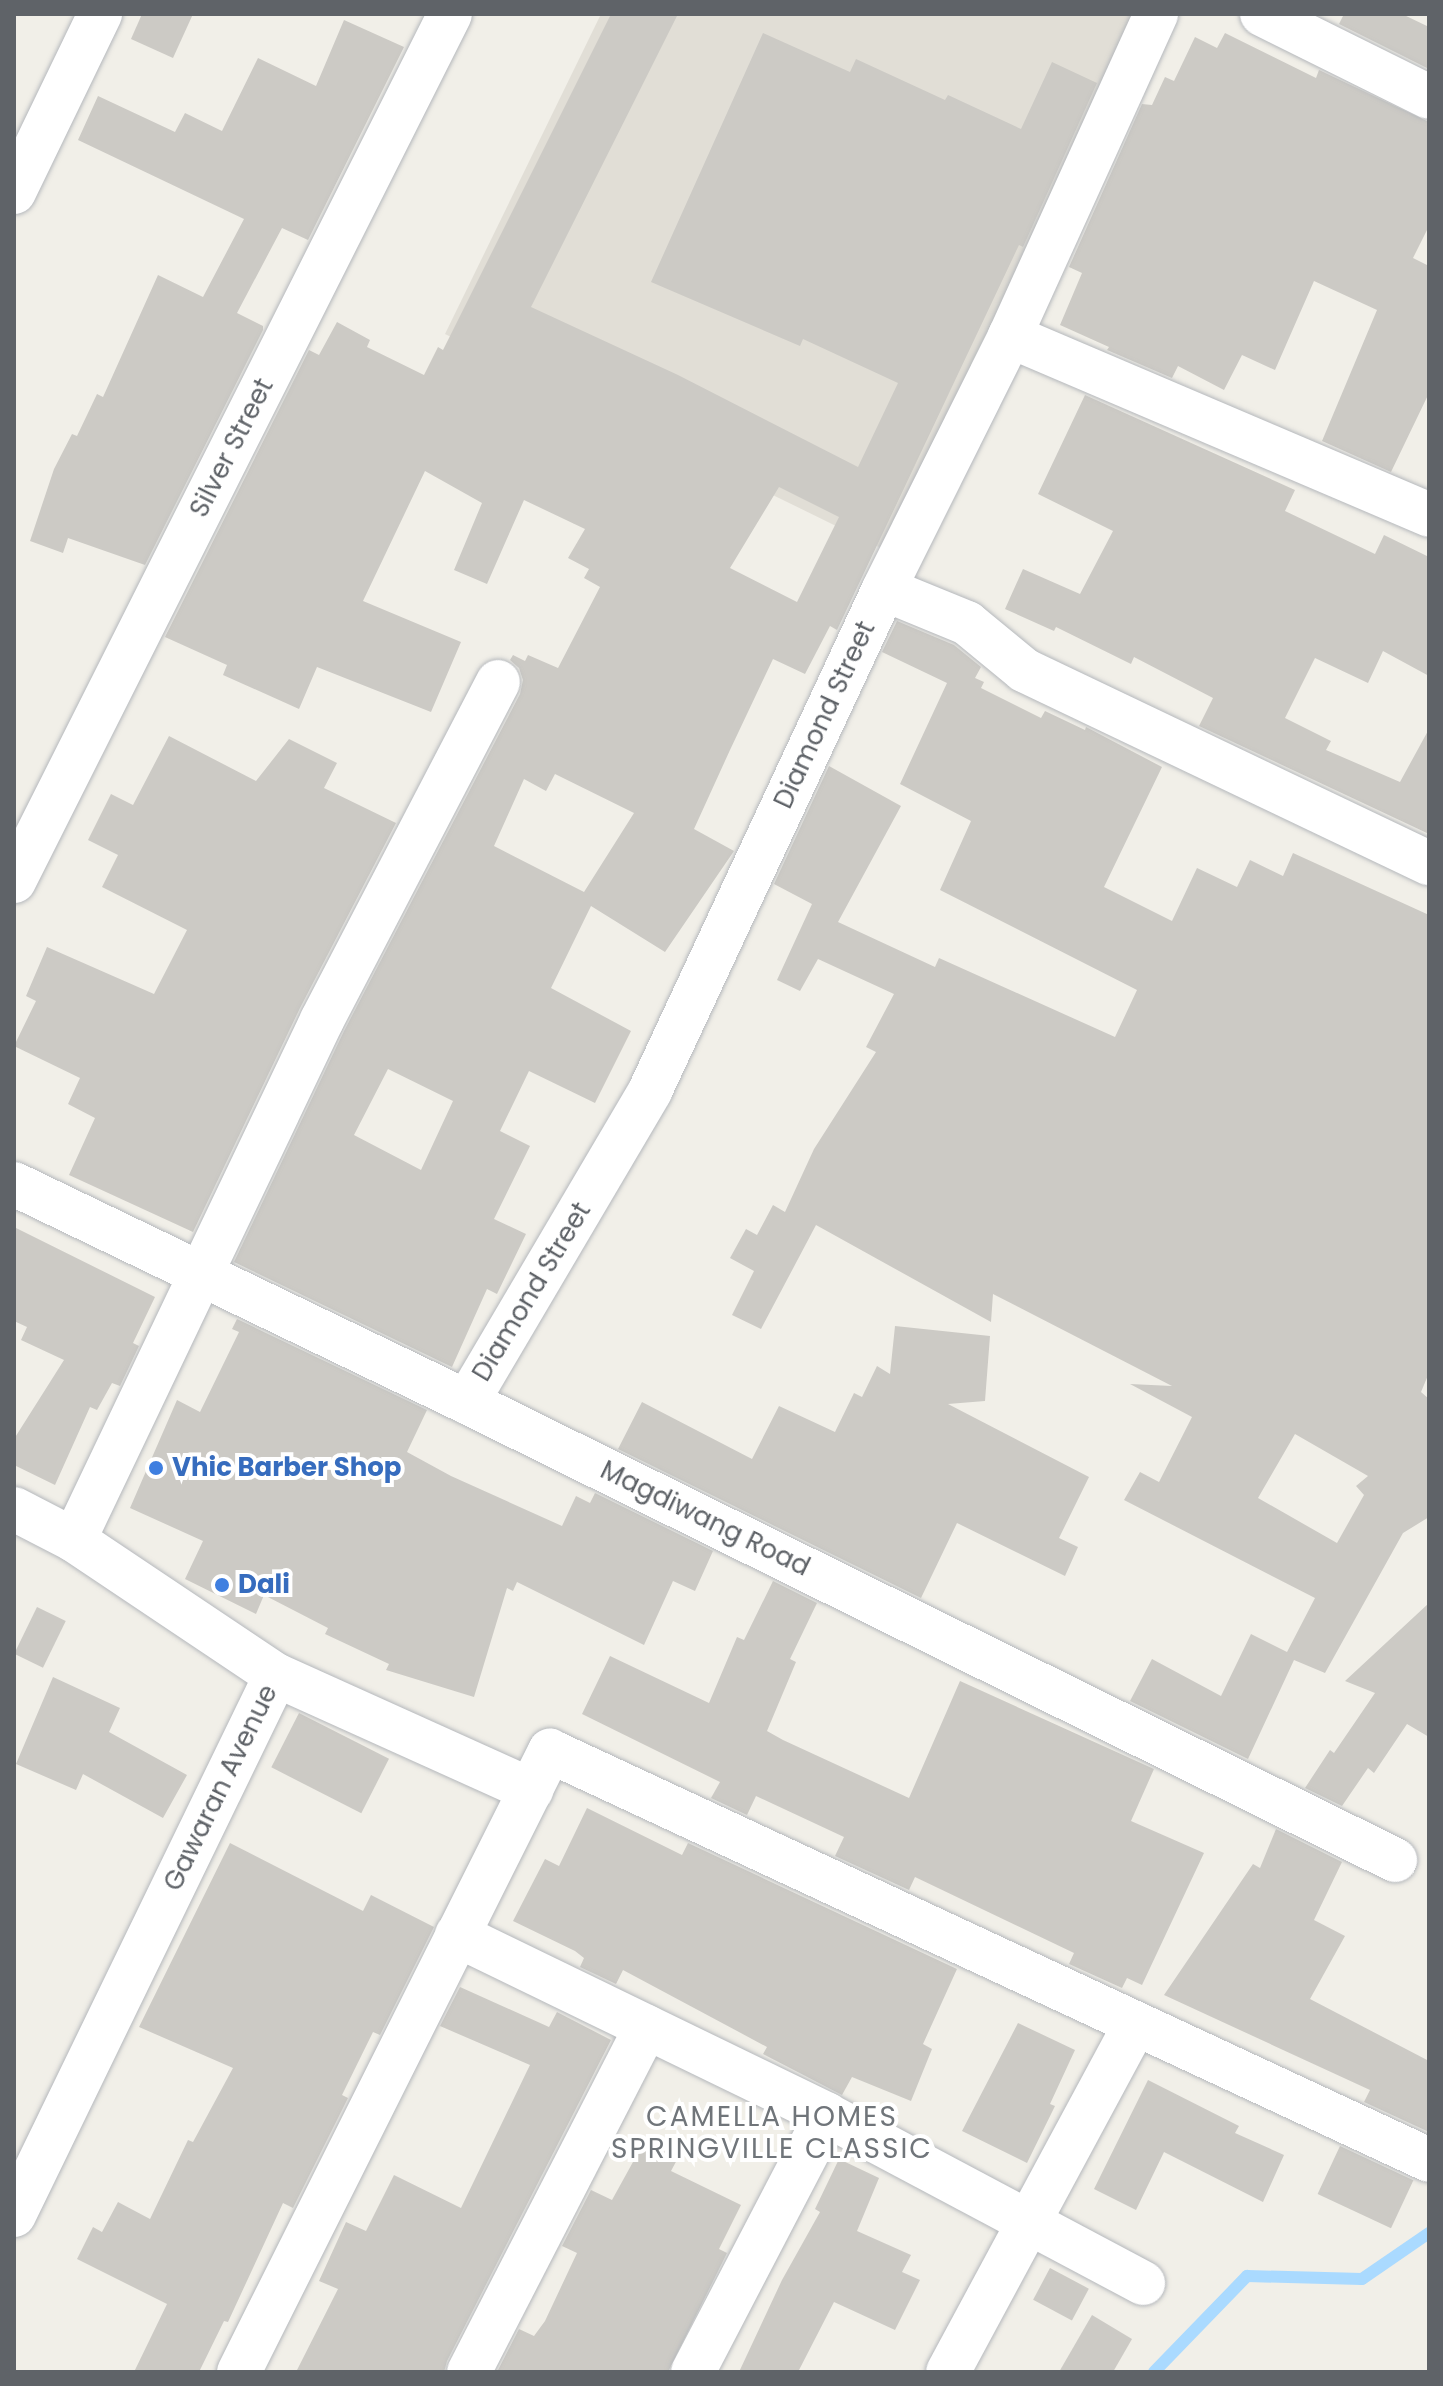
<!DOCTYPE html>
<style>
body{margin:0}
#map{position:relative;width:1443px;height:2386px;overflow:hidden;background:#f1efe8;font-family:Poppins,sans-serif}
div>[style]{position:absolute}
.education>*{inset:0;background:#e1ded6}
.stream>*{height:12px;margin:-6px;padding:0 6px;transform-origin:6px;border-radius:6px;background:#aadaff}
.building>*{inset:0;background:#cccac5;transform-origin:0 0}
.roads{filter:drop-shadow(0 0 2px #b5b8bc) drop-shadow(0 0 2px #b5b8bc)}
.minor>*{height:44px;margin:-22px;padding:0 22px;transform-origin:22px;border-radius:22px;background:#fff}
.dots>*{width:22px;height:22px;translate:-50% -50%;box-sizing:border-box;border:4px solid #fff;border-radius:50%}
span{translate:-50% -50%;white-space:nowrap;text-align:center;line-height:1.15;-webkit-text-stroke:8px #fff;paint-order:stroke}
.street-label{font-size:26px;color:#5f6368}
.shop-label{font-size:26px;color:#366cbe;font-weight:700}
.left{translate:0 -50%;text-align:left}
.neighbourhood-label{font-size:28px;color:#70757a;letter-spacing:2px}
.frame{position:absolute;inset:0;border:16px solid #5f6368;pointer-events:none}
</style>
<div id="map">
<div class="education">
<i style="clip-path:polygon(601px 14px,1148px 14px,889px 552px,445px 334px)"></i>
</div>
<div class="stream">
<i style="left:1154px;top:2372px;width:134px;rotate:-45.9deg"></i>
<i style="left:1247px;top:2276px;width:115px;rotate:1.5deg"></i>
<i style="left:1362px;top:2279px;width:81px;rotate:-34.5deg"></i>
</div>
<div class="building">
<i style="clip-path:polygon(142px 14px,193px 14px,173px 58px,131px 39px)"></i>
<i style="clip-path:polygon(evenodd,611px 14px,678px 14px,531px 307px,678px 375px,858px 467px,898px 383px,803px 339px,800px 346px,651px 282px,763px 33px,850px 72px,856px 59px,945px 100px,948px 95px,1021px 129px,1052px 62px,1097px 83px,1023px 247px,1019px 245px,837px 630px,830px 626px,805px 674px,773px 659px,730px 750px,694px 829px,734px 851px,665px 952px,591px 906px,551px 988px,631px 1031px,595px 1103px,529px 1071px,500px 1131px,530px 1146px,494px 1219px,526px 1234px,497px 1294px,487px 1289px,452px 1367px,234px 1262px,344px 1031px,520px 694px,523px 680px,519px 668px,510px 660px,513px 655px,525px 661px,528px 655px,558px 668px,600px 587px,584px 578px,589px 569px,568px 558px,585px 529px,524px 500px,487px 584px,454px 570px,482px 503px,425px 471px,363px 601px,461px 642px,431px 712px,317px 667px,299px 709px,223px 675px,227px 665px,165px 637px,309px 350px,319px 355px,337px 322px,370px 340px,367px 347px,424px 375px,438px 347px,443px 350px,611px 14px,779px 487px,839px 517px,797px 602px,730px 568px,779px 487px,611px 14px,555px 774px,634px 813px,584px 892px,494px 846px,524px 779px,546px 791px,555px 774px,611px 14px,388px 1069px,453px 1101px,421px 1170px,354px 1135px,388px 1069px)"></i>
<i style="clip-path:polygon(1344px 14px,1402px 14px,1429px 27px,1429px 69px,1339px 24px)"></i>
<i style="clip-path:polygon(344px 20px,404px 47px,308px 240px,282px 228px,237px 313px,263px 326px,263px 330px,145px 565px,68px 538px,63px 553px,30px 541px,54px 469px,72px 434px,77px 436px,97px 394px,103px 397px,158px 275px,203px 297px,244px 219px,78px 140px,98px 96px,175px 132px,185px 113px,222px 131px,258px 58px,316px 86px)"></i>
<i style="clip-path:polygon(1225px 33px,1316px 78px,1319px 70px,1429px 122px,1429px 226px,1413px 258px,1429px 266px,1429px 393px,1391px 472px,1322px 441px,1377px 310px,1314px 281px,1275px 370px,1242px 355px,1224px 390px,1178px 366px,1172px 378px,1107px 350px,1109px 347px,1060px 325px,1082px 273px,1069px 267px,1142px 104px,1152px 105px,1165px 77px,1174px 81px,1195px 37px,1217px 48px)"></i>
<i style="clip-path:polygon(1085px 395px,1295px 490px,1285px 511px,1375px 554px,1384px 535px,1429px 557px,1429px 676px,1383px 651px,1368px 683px,1315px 658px,1285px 718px,1331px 741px,1326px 750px,1400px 782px,1429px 729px,1429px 834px,1199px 726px,1213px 698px,1134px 657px,1131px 664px,1056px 627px,1054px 631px,1005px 609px,1023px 569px,1080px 594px,1113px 531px,1038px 494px)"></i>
<i style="clip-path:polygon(evenodd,897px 621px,954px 645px,981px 667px,975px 678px,984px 682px,981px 688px,1041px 718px,1045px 711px,1085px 730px,1086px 727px,1162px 767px,1104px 887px,1172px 921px,1197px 868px,1237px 887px,1250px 860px,1283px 876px,1293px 853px,1429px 915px,1429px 1373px,1421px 1392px,1429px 1399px,1429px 1517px,1403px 1533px,1325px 1673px,1294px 1660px,1248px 1759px,1130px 1701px,1152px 1659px,1221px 1696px,1251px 1634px,1287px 1652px,1315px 1598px,1124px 1500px,1140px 1472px,1159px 1482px,1192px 1417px,1130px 1384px,1172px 1386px,993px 1294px,991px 1322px,816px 1225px,761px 1329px,732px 1315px,754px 1271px,730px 1258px,746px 1229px,757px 1235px,773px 1205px,785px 1212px,814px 1149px,876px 1052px,866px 1047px,894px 994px,818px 959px,800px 991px,777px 980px,812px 904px,774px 884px,829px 766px,901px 806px,838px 922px,935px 967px,939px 958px,1115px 1037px,1137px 990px,940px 890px,971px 821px,900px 784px,947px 683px,882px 652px,897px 621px,1295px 1434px,1368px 1476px,1356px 1486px,1364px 1495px,1337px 1543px,1258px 1498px,1295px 1434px)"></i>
<i style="clip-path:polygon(169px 736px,256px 781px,289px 739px,337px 763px,324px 788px,396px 823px,300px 1008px,193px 1232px,69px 1175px,95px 1118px,68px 1104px,80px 1078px,14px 1046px,36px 1001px,26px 996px,47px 947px,154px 994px,187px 930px,102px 887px,118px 855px,88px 840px,111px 794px,133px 805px)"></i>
<i style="clip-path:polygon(14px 1227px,155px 1297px,133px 1343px,139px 1346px,120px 1386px,112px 1383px,97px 1410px,90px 1407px,55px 1485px,14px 1465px,14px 1439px,64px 1360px,21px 1340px,27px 1327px,14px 1321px)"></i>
<i style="clip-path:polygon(237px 1319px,427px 1410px,407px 1452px,451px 1476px,562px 1526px,576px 1496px,590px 1503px,595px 1493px,713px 1551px,695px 1591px,673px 1581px,644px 1645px,517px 1582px,513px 1591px,507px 1588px,474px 1697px,386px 1670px,389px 1664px,325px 1634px,328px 1628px,264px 1595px,256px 1614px,185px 1579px,203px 1541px,130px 1508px,177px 1400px,200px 1412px,239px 1332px,232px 1329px)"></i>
<i style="clip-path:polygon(895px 1326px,990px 1336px,985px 1401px,948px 1404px,1089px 1477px,1059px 1538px,1078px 1547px,1065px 1576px,957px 1523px,921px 1598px,618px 1449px,642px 1402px,752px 1459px,779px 1406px,835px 1432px,854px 1393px,862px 1397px,877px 1366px,890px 1374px)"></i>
<i style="clip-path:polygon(773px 1581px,817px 1603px,790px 1659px,796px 1662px,767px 1731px,783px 1740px,909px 1798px,960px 1681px,1154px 1769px,1131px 1821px,1204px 1853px,1142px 1985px,1127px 1978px,1122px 1988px,1069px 1964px,1074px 1953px,915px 1877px,909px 1890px,835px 1856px,844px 1837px,756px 1796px,747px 1815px,711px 1798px,720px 1782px,582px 1714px,610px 1656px,709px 1703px,737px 1637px,744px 1640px)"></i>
<i style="clip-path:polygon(1429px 1603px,1429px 1737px,1407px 1724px,1374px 1773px,1368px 1768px,1342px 1806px,1305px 1788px,1330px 1750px,1334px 1753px,1375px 1693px,1345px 1681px)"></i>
<i style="left:37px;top:1607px;width:32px;height:52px;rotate:26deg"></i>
<i style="clip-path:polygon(53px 1677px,120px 1708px,109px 1732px,187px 1775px,163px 1818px,83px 1774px,76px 1790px,16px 1764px)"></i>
<i style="left:299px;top:1713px;width:101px;height:61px;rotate:27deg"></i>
<i style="clip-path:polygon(587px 1808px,682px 1855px,688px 1843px,957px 1969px,923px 2044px,932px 2049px,911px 2101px,852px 2077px,842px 2095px,763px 2054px,767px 2047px,623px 1970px,616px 1984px,580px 1967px,584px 1958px,575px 1951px,513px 1921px,545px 1859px,559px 1866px)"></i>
<i style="clip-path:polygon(1276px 1829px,1342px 1862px,1314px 1920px,1345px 1936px,1310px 1999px,1429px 2061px,1429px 2132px,1364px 2102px,1370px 2090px,1164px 1995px,1253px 1864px,1260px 1868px)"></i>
<i style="clip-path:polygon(230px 1843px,363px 1911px,371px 1895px,434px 1927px,380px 2035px,373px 2032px,342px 2095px,348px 2098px,293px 2208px,283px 2203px,228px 2322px,224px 2321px,199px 2372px,134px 2372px,167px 2304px,77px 2259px,93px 2227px,102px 2232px,118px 2202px,150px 2219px,188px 2140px,193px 2142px,233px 2068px,139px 2027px)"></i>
<i style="clip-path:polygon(460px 1987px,549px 2027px,557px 2012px,611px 2040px,447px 2361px,444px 2372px,296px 2372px,338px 2289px,319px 2281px,346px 2222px,366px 2231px,394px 2175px,461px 2208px,527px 2071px,530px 2065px,440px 2026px)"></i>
<i style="clip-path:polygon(1018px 2023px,1075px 2050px,1050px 2104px,1055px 2106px,1027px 2163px,962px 2131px)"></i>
<i style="clip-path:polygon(1148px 2080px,1239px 2126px,1235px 2133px,1284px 2155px,1263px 2202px,1164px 2152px,1136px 2210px,1094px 2189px)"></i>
<i style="clip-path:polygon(644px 2142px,678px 2158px,671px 2171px,741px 2205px,719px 2249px,727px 2253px,668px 2372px,497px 2372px,519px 2329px,534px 2336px,545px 2321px,577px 2253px,562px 2246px,591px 2190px,612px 2200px)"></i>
<i style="left:1340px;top:2146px;width:81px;height:53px;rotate:25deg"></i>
<i style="clip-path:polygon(839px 2159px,879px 2178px,857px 2231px,911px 2255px,902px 2272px,920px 2280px,895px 2330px,834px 2302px,798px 2372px,739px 2372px,782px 2280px,820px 2212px,815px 2209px)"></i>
<i style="left:1050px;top:2268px;width:44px;height:36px;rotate:28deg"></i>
<i style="clip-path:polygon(1092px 2315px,1132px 2339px,1113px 2372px,1059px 2372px)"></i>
</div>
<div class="roads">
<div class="minor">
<i style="left:1262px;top:14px;width:186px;rotate:26.4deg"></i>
<i style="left:14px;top:192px;width:198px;rotate:-64.2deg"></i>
<i style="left:1010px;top:336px;width:456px;rotate:23.1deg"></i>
<i style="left:884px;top:589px;width:90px;rotate:22.3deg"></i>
<i style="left:967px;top:623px;width:74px;rotate:39.5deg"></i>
<i style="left:1024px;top:670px;width:449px;rotate:25.5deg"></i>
<i style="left:14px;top:881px;width:970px;rotate:-63.3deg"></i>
<i style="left:14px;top:1184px;width:503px;rotate:25.7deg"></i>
<i style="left:467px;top:1402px;width:1035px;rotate:26.27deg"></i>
<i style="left:467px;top:1402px;width:361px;rotate:-59.5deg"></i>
<i style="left:650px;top:1091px;width:554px;rotate:-65.01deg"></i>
<i style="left:884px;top:589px;width:283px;rotate:-63.5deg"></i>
<i style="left:1010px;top:336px;width:354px;rotate:-65.6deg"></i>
<i style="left:14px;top:1509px;width:68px;rotate:27.3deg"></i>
<i style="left:74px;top:1540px;width:243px;rotate:33.8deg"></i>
<i style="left:276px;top:1675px;width:280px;rotate:24.3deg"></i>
<i style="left:74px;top:1540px;width:576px;rotate:-64.5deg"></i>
<i style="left:322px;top:1020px;width:381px;rotate:-62.5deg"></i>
<i style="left:457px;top:1935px;width:411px;rotate:25.9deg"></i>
<i style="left:827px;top:2115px;width:358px;rotate:28deg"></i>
<i style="left:14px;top:2215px;width:600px;rotate:-64.12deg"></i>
<i style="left:239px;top:2372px;width:695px;rotate:-63.4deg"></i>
<i style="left:550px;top:1751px;width:969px;rotate:24.95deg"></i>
<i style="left:469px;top:2372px;width:388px;rotate:-62.8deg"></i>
<i style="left:693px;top:2372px;width:290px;rotate:-62.5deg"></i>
<i style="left:948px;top:2372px;width:395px;rotate:-61.7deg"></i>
</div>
</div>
<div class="dots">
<i style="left:156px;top:1468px;background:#3f7fe0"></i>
<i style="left:222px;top:1585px;background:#3f7fe0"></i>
</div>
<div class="street-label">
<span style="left:232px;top:448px;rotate:-63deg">Silver Street</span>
<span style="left:825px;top:715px;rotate:-65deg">Diamond Street</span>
<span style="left:532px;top:1292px;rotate:-59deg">Diamond Street</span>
<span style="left:705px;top:1519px;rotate:26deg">Magdiwang Road</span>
<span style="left:221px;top:1788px;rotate:-64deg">Gawaran Avenue</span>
</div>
<div class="shop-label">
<span class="left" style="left:172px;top:1468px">Vhic Barber Shop</span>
<span class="left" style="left:238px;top:1585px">Dali</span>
</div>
<div class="neighbourhood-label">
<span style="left:772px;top:2133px">CAMELLA HOMES<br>SPRINGVILLE CLASSIC</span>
</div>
<div class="frame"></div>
</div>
